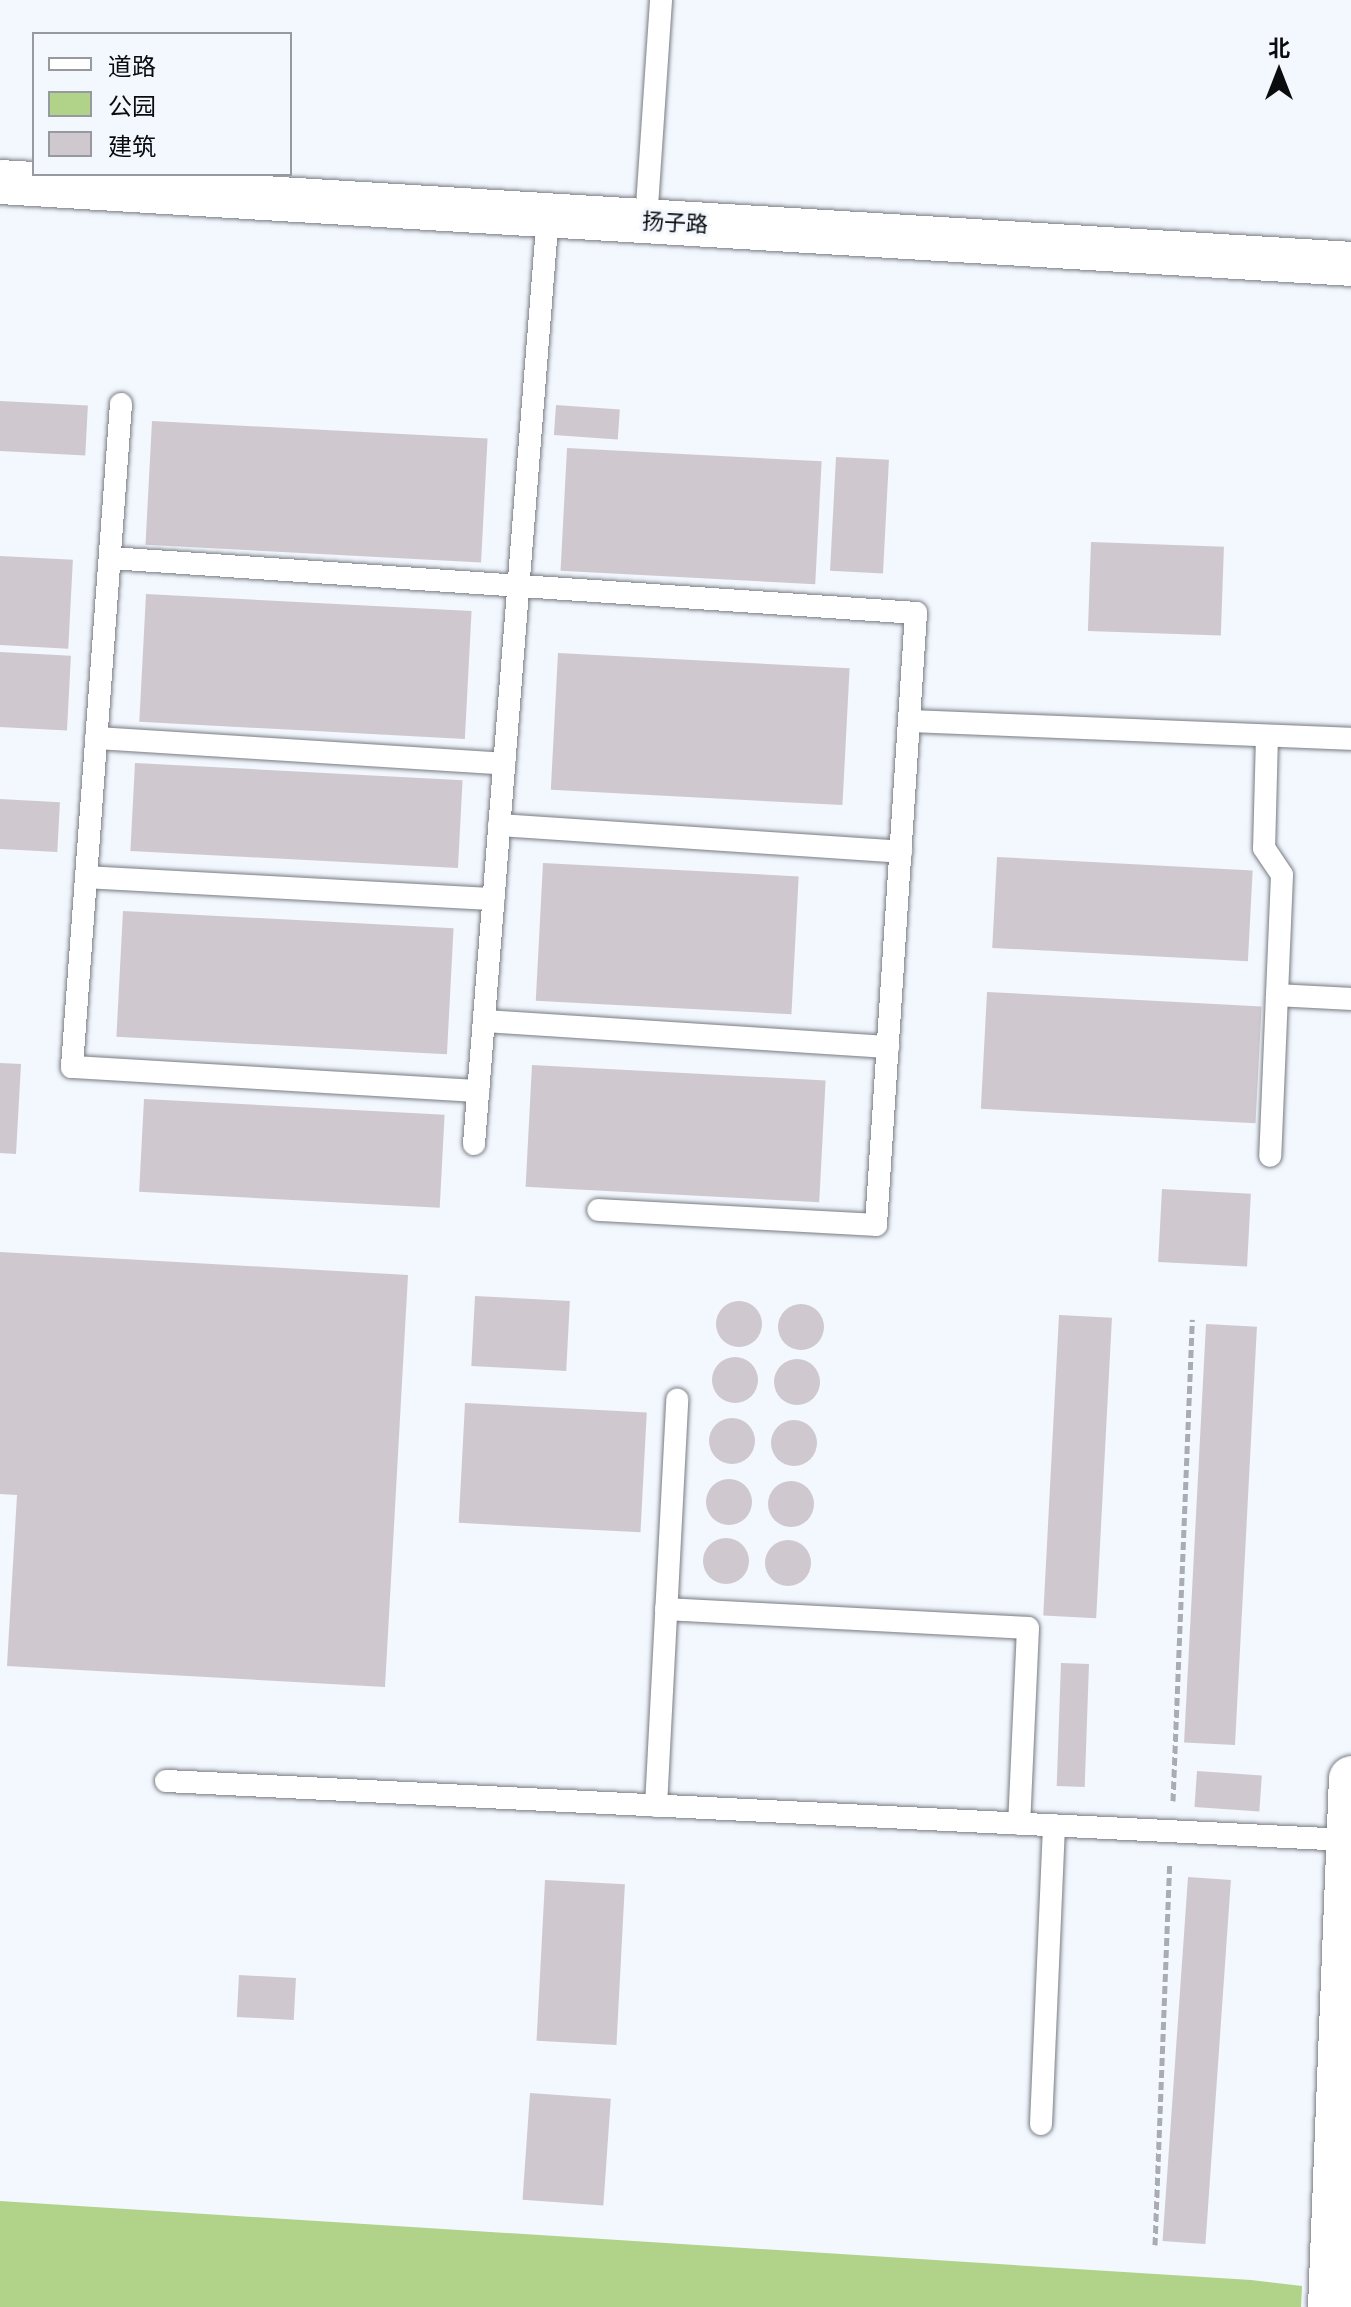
<!DOCTYPE html>
<meta charset="utf-8">
<style>
body{margin:0}
#map{position:relative;width:1351px;height:2307px;overflow:hidden;background:#f3f7fe;font-family:"Archivo Narrow","Noto Sans SC",sans-serif}
div>[style]{position:absolute}
.green>*{inset:0;background:#b0d289}
.building>*{inset:0;background:#cfc9cf;transform-origin:0 0}
.round{border-radius:50%}
.path>*{height:5px;margin-top:-2.5px;transform-origin:0;background:repeating-linear-gradient(90deg,#a9acb2 0 8px,transparent 0 12px)}
.roads{filter:drop-shadow(0 0 2px #787c82) drop-shadow(0 0 2px #787c82)}
.service>*{height:22px;margin:-11px;padding:0 11px;transform-origin:11px;border-radius:11px;background:#fff}
.tertiary>*{height:44px;margin:-22px;padding:0 22px;transform-origin:22px;border-radius:22px;background:#fff}
span{translate:-50% -50%;white-space:nowrap;text-align:center;line-height:1.15;-webkit-text-stroke:6px #f3f7fe;paint-order:stroke}
.street-label{font-size:22px;color:#0a0c0e}
.legend{position:absolute;left:32px;top:32px;width:260px;height:144px;box-sizing:border-box;background:#f3f7fe;border:2px solid #96999e;margin:0;padding:10px 14px;list-style:none;font-size:24px;color:#0a0c0e}
.legend li{display:flex;align-items:center;gap:16px;height:40px}
.legend b{width:40px;border:2px solid #96999e}
.north{position:absolute;left:1239px;top:32px;width:80px;height:80px;-webkit-text-stroke:6px #f3f7fe;paint-order:stroke;rotate:0deg;font-size:22px;font-weight:700;line-height:32px;text-align:center;color:#0a0c0e}
.north::after{content:'';display:block;margin:auto;width:28px;height:36px;background:#0a0c0e;clip-path:polygon(50% 0,100% 100%,50% 72%,0 100%)}
</style>
<div id="map">
<div class="green">
<i style="clip-path:polygon(0 2201px,1251px 2280px,1302px 2286px,1301px 2307px,0 2307px)"></i>
</div>
<div class="building">
<i style="left:0;top:401px;width:88px;height:50px;rotate:3deg"></i>
<i style="left:556px;top:405px;width:64px;height:30px;rotate:4deg"></i>
<i style="left:152px;top:421px;width:336px;height:124px;rotate:3deg"></i>
<i style="left:567px;top:448px;width:255px;height:123px;rotate:3deg"></i>
<i style="left:836px;top:457px;width:53px;height:114px;rotate:3deg"></i>
<i style="left:1091px;top:542px;width:133px;height:89px;rotate:2deg"></i>
<i style="left:0;top:556px;width:73px;height:89px;rotate:3deg"></i>
<i style="left:146px;top:594px;width:326px;height:128px;rotate:3deg"></i>
<i style="left:0;top:652px;width:71px;height:75px;rotate:3deg"></i>
<i style="left:558px;top:653px;width:292px;height:137px;rotate:3deg"></i>
<i style="left:135px;top:763px;width:328px;height:88px;rotate:3deg"></i>
<i style="left:0;top:799px;width:60px;height:50px;rotate:3deg"></i>
<i style="left:997px;top:857px;width:256px;height:91px;rotate:3deg"></i>
<i style="left:543px;top:863px;width:256px;height:138px;rotate:3deg"></i>
<i style="left:123px;top:911px;width:331px;height:126px;rotate:3deg"></i>
<i style="left:987px;top:992px;width:275px;height:117px;rotate:3deg"></i>
<i style="clip-path:polygon(0 1063px,21px 1064px,16px 1154px,0 1153px)"></i>
<i style="left:532px;top:1065px;width:294px;height:122px;rotate:3deg"></i>
<i style="left:144px;top:1099px;width:301px;height:93px;rotate:3deg"></i>
<i style="left:1162px;top:1189px;width:89px;height:73px;rotate:3deg"></i>
<i style="clip-path:polygon(0 1252px,408px 1275px,385px 1687px,7px 1666px,17px 1495px,0 1494px)"></i>
<i style="left:475px;top:1296px;width:95px;height:70px;rotate:3deg"></i>
<i class="round" style="left:716px;top:1301px;width:46px;height:46px"></i>
<i class="round" style="left:778px;top:1304px;width:46px;height:46px"></i>
<i style="left:1059px;top:1315px;width:53px;height:301px;rotate:3deg"></i>
<i style="left:1206px;top:1324px;width:51px;height:419px;rotate:3deg"></i>
<i class="round" style="left:712px;top:1357px;width:46px;height:46px"></i>
<i class="round" style="left:774px;top:1359px;width:46px;height:46px"></i>
<i style="left:465px;top:1403px;width:182px;height:120px;rotate:3deg"></i>
<i class="round" style="left:709px;top:1418px;width:46px;height:46px"></i>
<i class="round" style="left:771px;top:1420px;width:46px;height:46px"></i>
<i class="round" style="left:706px;top:1479px;width:46px;height:46px"></i>
<i class="round" style="left:768px;top:1481px;width:46px;height:46px"></i>
<i class="round" style="left:703px;top:1538px;width:46px;height:46px"></i>
<i class="round" style="left:765px;top:1540px;width:46px;height:46px"></i>
<i style="left:1061px;top:1663px;width:28px;height:123px;rotate:2deg"></i>
<i style="left:1197px;top:1771px;width:65px;height:36px;rotate:4deg"></i>
<i style="left:1188px;top:1877px;width:43px;height:365px;rotate:4deg"></i>
<i style="left:545px;top:1880px;width:80px;height:161px;rotate:3deg"></i>
<i style="left:239px;top:1975px;width:57px;height:42px;rotate:3deg"></i>
<i style="left:530px;top:2093px;width:81px;height:107px;rotate:4deg"></i>
</div>
<div class="path">
<i style="left:1173px;top:1801px;width:482px;rotate:-87.7deg"></i>
<i style="left:1155px;top:2245px;width:382px;rotate:-87.8deg"></i>
</div>
<div class="roads">
<div class="service">
<i style="left:646px;top:221px;width:222px;rotate:-86.1deg"></i>
<i style="left:121px;top:404px;width:665px;rotate:94.23deg"></i>
<i style="left:72px;top:1067px;width:407px;rotate:3.4deg"></i>
<i style="left:110px;top:558px;width:808px;rotate:3.9deg"></i>
<i style="left:916px;top:613px;width:613px;rotate:93.74deg"></i>
<i style="left:876px;top:1225px;width:278px;rotate:-176.9deg"></i>
<i style="left:909px;top:721px;width:442px;rotate:2.3deg"></i>
<i style="left:1267px;top:736px;width:112px;rotate:91.5deg"></i>
<i style="left:1264px;top:848px;width:32px;rotate:56deg"></i>
<i style="left:1282px;top:875px;width:281px;rotate:92.4deg"></i>
<i style="left:96px;top:738px;width:409px;rotate:3.6deg"></i>
<i style="left:499px;top:825px;width:403px;rotate:3.8deg"></i>
<i style="left:86px;top:877px;width:408px;rotate:3.1deg"></i>
<i style="left:1277px;top:995px;width:74px;rotate:3.1deg"></i>
<i style="left:484px;top:1021px;width:405px;rotate:3.7deg"></i>
<i style="left:474px;top:1144px;width:932px;rotate:-85.45deg"></i>
<i style="left:666px;top:1609px;width:362px;rotate:3deg"></i>
<i style="left:1028px;top:1628px;width:196px;rotate:92.6deg"></i>
<i style="left:166px;top:1781px;width:1183px;rotate:2.86deg"></i>
<i style="left:656px;top:1806px;width:407px;rotate:-87deg"></i>
<i style="left:1041px;top:2124px;width:299px;rotate:-87.5deg"></i>
</div>
<div class="tertiary">
<i style="left:0;top:182px;width:1353px;rotate:3.47deg"></i>
<i style="left:1330px;top:2307px;width:529px;rotate:-87.73deg"></i>
</div>
</div>
<div class="street-label">
<span style="left:675px;top:223px;rotate:3deg">扬子路</span>
</div>
<ul class="legend">
<li><b style="height:10px;background:#fff"></b>道路</li>
<li><b style="height:22px;background:#b0d289"></b>公园</li>
<li><b style="height:22px;background:#cfc9cf"></b>建筑</li>
</ul>
<div class="north">北</div>
</div>
